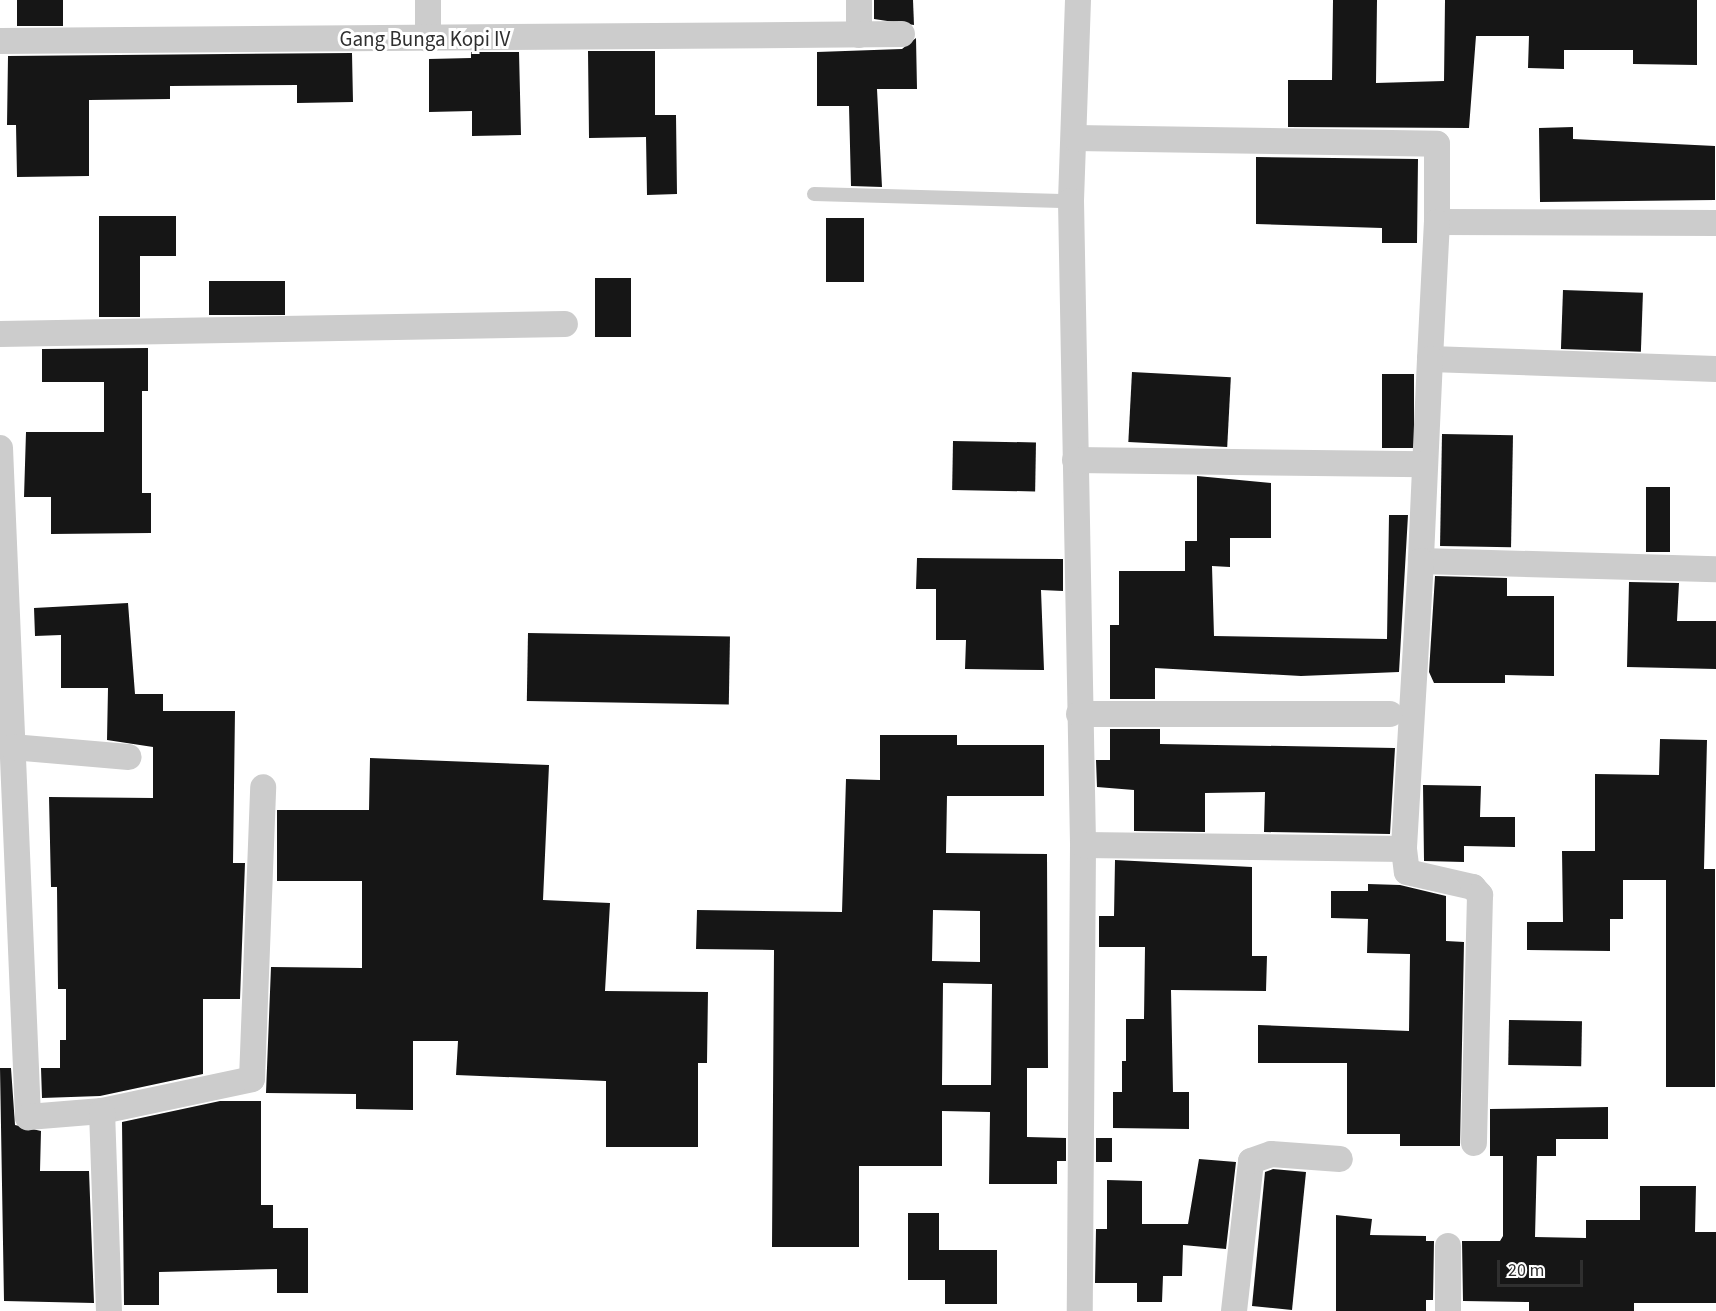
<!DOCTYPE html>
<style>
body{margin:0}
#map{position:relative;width:1716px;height:1311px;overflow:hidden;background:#fff;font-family:"Source Sans 3",sans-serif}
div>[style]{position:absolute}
.building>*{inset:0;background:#161616;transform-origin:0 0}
.lane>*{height:14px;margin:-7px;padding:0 7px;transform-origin:7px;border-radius:7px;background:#ccc}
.street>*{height:26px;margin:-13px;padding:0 13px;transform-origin:13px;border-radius:13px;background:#ccc}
span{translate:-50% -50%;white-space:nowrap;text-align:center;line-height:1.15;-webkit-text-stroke:6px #fff;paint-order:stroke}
.street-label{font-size:21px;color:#2f2f2f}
.scale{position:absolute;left:1497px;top:1260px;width:86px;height:27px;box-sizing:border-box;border:3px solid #2f2f2f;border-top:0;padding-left:8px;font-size:18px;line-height:21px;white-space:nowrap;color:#2f2f2f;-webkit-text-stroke:4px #fff;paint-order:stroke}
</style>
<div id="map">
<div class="building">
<i style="left:17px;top:0;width:46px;height:26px"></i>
<i style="clip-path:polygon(874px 0,913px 0,914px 25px,874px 19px)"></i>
<i style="clip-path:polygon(1333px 0,1377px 0,1376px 83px,1444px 81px,1445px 0,1697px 0,1697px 65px,1633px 64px,1633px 50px,1564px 50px,1564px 69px,1528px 68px,1529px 36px,1476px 36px,1469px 128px,1288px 127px,1288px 80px,1332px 80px)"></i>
<i style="clip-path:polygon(916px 38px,917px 89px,877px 89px,882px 187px,851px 186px,849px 106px,817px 106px,817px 52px,902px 49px)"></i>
<i style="clip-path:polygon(588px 51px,655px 51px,655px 115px,676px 115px,677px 194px,647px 195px,646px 137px,589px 138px)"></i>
<i style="clip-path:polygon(471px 52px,519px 52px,521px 135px,472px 136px,472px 111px,429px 112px,429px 59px,471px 58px)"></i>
<i style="clip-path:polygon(352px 53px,353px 102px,297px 103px,297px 85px,170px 86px,170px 99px,89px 100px,89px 176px,17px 177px,16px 125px,7px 125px,8px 56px)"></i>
<i style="clip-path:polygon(1573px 127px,1573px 139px,1715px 146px,1715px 200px,1540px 202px,1539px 128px)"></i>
<i style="clip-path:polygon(1256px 157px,1418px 159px,1417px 243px,1382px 243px,1382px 228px,1256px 224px)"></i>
<i style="clip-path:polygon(99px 216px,176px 216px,176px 256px,140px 256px,140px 317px,99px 317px)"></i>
<i style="left:826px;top:218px;width:38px;height:64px"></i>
<i style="left:595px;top:278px;width:36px;height:59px"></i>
<i style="left:209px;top:281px;width:76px;height:34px"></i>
<i style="left:1563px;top:290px;width:80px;height:59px;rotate:2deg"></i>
<i style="clip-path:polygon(148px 348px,148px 391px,142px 391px,142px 493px,151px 493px,151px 533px,51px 534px,51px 497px,24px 497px,26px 432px,104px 432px,104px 382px,42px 382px,42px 349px)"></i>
<i style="left:1132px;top:372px;width:99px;height:70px;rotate:3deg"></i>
<i style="left:1382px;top:374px;width:32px;height:74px"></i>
<i style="left:1442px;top:434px;width:71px;height:112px;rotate:1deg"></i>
<i style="left:953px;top:441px;width:83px;height:49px;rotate:1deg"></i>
<i style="clip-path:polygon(1197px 476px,1271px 483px,1271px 538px,1230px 538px,1230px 567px,1212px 566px,1214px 636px,1387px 639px,1389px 515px,1408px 515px,1399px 672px,1301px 676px,1155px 668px,1155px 699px,1110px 699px,1110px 625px,1119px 625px,1119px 571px,1185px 571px,1185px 541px,1197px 541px)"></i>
<i style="left:1646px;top:487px;width:24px;height:65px"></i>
<i style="clip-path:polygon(917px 558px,1063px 559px,1063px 591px,1041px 590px,1044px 670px,965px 669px,966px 640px,936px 640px,936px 589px,916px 589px)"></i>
<i style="clip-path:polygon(1435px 576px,1507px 578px,1507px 596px,1554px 596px,1554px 676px,1505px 675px,1505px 683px,1434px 683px,1429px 672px)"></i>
<i style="clip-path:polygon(1629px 582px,1679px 583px,1677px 621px,1716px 621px,1716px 669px,1627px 667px)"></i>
<i style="clip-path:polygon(128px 603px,135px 694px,163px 694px,163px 711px,235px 711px,233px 863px,245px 863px,240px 999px,203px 999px,203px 1074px,100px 1096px,42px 1098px,41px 1068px,60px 1068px,60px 1040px,66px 1040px,66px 989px,58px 989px,57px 887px,51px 887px,49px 797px,153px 798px,153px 747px,107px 740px,108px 688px,61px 688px,61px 635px,35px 636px,34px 608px)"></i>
<i style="left:528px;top:633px;width:202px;height:68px;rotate:1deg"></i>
<i style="clip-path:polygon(1110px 729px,1160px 729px,1160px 744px,1395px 748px,1390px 834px,1264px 832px,1265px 792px,1205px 793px,1205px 832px,1134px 831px,1134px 790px,1097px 787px,1096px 760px,1110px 760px)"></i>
<i style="clip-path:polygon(evenodd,880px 735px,957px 735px,957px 745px,1044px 745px,1044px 796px,947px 796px,946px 853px,1047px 854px,1048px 1068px,1027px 1068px,1027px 1137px,1066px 1138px,1066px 1161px,1057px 1161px,1057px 1184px,989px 1184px,990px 1112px,942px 1111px,942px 1166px,859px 1166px,859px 1247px,772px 1247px,774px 950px,696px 949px,697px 910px,842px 912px,846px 779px,880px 780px,880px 735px,933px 910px,980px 911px,980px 962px,932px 961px,933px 910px,880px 735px,943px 983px,992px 984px,991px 1085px,942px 1085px,943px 983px)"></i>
<i style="clip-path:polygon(1660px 739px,1707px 740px,1704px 869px,1715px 869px,1715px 1087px,1666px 1087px,1666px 880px,1623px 880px,1623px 919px,1610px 919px,1610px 951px,1527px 950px,1527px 922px,1563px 922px,1562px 851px,1595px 851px,1595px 774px,1659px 775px)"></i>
<i style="clip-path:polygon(370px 758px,549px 765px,543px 900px,610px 903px,605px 991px,708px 992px,707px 1063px,698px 1063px,698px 1147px,606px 1147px,606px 1081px,456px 1075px,458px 1041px,413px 1041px,413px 1110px,356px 1109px,356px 1094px,266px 1093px,271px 967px,362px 968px,362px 881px,277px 881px,277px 810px,369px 810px)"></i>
<i style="clip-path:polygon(1423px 785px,1481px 786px,1480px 817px,1515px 817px,1515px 847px,1464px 846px,1464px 862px,1424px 861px)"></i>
<i style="clip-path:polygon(1115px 860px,1252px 867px,1252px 956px,1267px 956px,1266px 991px,1171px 990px,1173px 1092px,1189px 1092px,1189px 1129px,1113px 1128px,1113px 1092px,1122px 1092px,1122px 1061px,1126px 1061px,1126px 1019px,1144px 1019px,1145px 947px,1099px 947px,1099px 916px,1114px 916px)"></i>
<i style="clip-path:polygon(1368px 884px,1400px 885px,1446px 896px,1446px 941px,1464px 942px,1460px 1146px,1400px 1146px,1400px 1134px,1347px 1134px,1347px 1063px,1258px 1063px,1258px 1025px,1409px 1031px,1410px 954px,1367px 953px,1368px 919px,1331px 918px,1331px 891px,1368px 891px)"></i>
<i style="left:1509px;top:1020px;width:73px;height:45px;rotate:1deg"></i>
<i style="clip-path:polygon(0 1068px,11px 1068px,15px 1125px,41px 1131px,40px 1171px,89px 1171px,94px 1303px,4px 1301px)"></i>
<i style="clip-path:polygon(220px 1101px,261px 1101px,261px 1205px,273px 1205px,273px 1228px,308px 1228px,308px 1293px,277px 1293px,277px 1269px,159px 1272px,159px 1305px,124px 1305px,122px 1122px)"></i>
<i style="clip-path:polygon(1608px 1107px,1608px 1139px,1556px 1139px,1556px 1156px,1537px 1156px,1535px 1237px,1586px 1238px,1586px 1220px,1640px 1220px,1640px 1186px,1696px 1186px,1695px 1232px,1716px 1232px,1716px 1303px,1634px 1303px,1634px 1311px,1529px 1311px,1529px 1302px,1463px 1301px,1462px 1241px,1500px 1241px,1503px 1236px,1503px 1156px,1490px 1156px,1490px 1109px)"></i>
<i style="left:1096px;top:1138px;width:16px;height:24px"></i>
<i style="clip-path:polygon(1199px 1159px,1236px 1162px,1226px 1249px,1183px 1245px,1182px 1276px,1163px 1276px,1162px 1302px,1137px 1302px,1137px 1283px,1095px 1283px,1096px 1229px,1107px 1229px,1107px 1180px,1142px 1181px,1142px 1224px,1188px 1224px)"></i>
<i style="clip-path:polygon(1273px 1169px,1306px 1172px,1292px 1310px,1252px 1306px,1265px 1172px)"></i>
<i style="clip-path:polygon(908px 1213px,939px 1213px,939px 1250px,997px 1250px,997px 1304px,945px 1304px,945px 1280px,908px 1280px)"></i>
<i style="clip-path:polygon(1336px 1215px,1372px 1219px,1370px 1235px,1426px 1236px,1426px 1241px,1434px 1241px,1433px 1300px,1426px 1300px,1426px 1311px,1336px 1311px)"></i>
</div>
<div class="lane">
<i style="left:814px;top:194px;width:257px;rotate:1.6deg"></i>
</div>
<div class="street">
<i style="left:428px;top:0;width:39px;rotate:90deg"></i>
<i style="left:859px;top:0;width:35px;rotate:90deg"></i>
<i style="left:1078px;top:0;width:201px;rotate:92deg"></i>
<i style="left:1071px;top:201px;width:644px;rotate:88.93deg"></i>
<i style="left:1083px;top:845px;width:466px;rotate:90.4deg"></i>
<i style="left:0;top:41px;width:902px;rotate:-0.44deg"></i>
<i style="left:1075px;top:138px;width:362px;rotate:0.9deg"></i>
<i style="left:1437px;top:144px;width:78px;rotate:90deg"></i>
<i style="left:1437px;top:222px;width:279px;rotate:0.2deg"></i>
<i style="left:0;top:334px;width:565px;rotate:-1.01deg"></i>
<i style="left:1430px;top:359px;width:137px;rotate:-87.1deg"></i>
<i style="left:1716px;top:369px;width:286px;rotate:-178deg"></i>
<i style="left:1430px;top:359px;width:202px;rotate:92.6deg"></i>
<i style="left:1421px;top:561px;width:295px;rotate:1.6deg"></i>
<i style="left:0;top:448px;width:670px;rotate:87.6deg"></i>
<i style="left:28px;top:1117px;width:74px;rotate:-4.6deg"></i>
<i style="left:102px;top:1111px;width:153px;rotate:-12deg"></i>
<i style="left:252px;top:1079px;width:292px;rotate:-87.8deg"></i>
<i style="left:1075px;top:460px;width:350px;rotate:0.7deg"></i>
<i style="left:1421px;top:561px;width:289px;rotate:93.4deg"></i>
<i style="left:1404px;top:849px;width:23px;rotate:83deg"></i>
<i style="left:1407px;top:872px;width:68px;rotate:12.8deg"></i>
<i style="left:1473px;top:887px;width:11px;rotate:49deg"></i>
<i style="left:1480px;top:895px;width:248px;rotate:91.4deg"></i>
<i style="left:1079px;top:714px;width:311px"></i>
<i style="left:12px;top:747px;width:117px;rotate:4.9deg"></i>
<i style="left:1083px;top:845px;width:321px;rotate:0.7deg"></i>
<i style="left:102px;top:1111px;width:200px;rotate:88deg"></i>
<i style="left:1234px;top:1311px;width:151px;rotate:-83.5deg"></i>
<i style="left:1251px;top:1161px;width:21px;rotate:-19deg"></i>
<i style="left:1271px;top:1154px;width:69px;rotate:4.1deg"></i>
<i style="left:1448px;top:1311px;width:65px;rotate:-90deg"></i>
</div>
<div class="street-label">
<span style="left:425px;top:39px">Gang Bunga Kopi IV</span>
</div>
<div class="scale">20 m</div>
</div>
